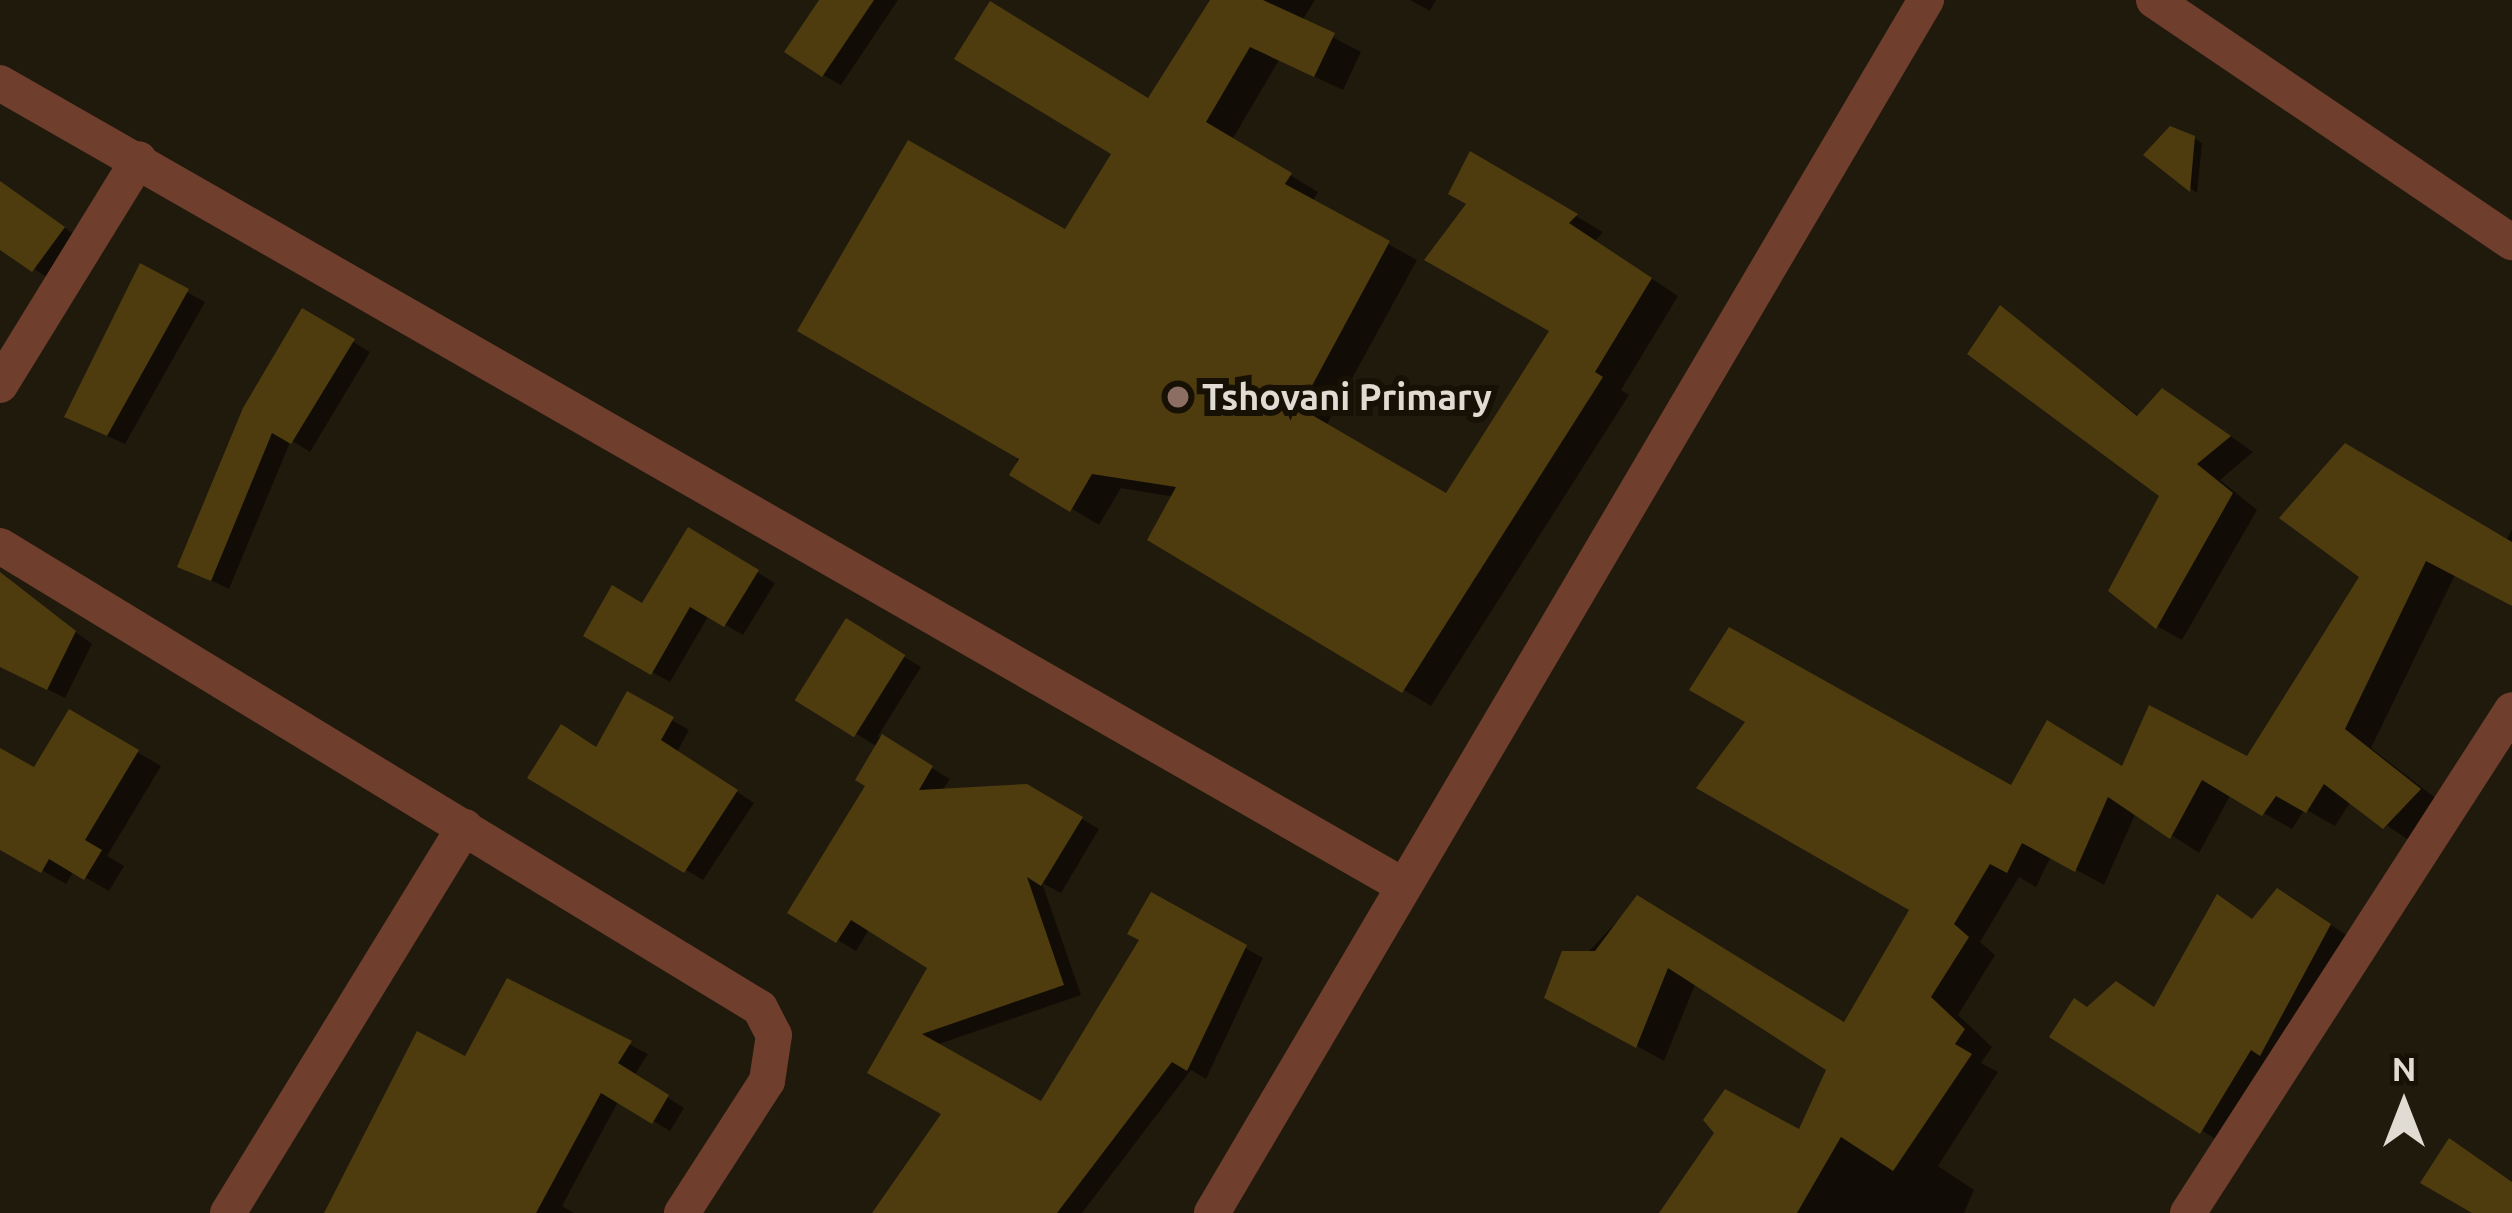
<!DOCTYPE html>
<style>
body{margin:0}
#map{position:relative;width:2512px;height:1213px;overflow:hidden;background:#201a0d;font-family:Ubuntu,sans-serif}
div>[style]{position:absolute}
.shadow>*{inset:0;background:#0007}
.building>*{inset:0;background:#4e3c0f;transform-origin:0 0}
.minor>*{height:36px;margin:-18px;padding:0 18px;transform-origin:18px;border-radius:18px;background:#703e2d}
.dots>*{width:33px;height:33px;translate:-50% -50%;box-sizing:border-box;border:6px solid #171105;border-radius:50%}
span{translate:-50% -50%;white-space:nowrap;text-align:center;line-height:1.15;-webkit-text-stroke:12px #171105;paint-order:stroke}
.poi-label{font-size:36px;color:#e0dcd3;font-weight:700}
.left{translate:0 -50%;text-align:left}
.north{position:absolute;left:2344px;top:1045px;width:120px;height:120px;-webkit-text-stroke:9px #171105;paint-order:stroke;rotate:0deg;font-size:33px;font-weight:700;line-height:48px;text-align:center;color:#e0dcd3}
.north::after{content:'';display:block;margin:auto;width:42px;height:54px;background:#e0dcd3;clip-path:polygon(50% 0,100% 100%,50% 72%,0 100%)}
</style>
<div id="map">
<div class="shadow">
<i style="clip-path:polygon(822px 0,898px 0,841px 85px,823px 75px)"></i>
<i style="clip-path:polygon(1211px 0,1315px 0,1302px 21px,1361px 52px,1343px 90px,1279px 60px,1232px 140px,1318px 192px,1312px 202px,1417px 260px,1326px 426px,1447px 497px,1553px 330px,1470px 204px,1472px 155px,1603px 232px,1595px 241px,1678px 296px,1621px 390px,1629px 395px,1431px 706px,1151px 539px,1174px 497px,1121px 488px,1099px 525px,1014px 474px,1066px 233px)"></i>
<i style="clip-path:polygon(1410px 0,1436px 0,1430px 11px)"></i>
<i style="clip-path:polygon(2194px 138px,2202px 143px,2197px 193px,2147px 155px)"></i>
<i style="clip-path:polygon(0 184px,81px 239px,51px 280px,0 246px)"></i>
<i style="clip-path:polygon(141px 267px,205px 302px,125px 444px,85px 426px)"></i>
<i style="clip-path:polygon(2001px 309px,2140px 417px,2188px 406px,2253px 452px,2220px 480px,2257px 510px,2182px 640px,2157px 626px,2163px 495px)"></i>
<i style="clip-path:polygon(303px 312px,370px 352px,310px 452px,291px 440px,229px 589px,181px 566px)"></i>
<i style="clip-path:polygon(2512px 529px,2512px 604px,2455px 575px,2371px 748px,2447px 807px,2413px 843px,2351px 801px,2335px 826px,2305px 809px,2292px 829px,2231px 794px,2199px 853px,2136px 812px,2104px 885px,2051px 856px,2036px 887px,2019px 877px,1980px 942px,1995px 955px,1958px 1015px,1992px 1047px,1981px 1063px,1998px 1072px,1938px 1166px,1974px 1190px,1964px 1213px,1666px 1213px,1801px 1134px,1830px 1069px,1696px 982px,1664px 1061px,1547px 996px,1638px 899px,1846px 1025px,2012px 789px,2248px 760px,2363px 576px,2506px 541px)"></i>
<i style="clip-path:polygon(689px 531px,775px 583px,743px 635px,709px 615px,670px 682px,587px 635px,643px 607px)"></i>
<i style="clip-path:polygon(0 576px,92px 644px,65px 698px,0 666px)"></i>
<i style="clip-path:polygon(847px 622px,921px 667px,878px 736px,950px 779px,942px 791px,1027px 787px,1099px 829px,1061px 893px,1042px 883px,1081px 995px,936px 1045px,1042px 1105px,1143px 939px,1152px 896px,1263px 958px,1206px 1079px,1191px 1070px,1082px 1213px,877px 1213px,945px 1113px,871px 1072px,931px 967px,870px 928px,856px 951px,791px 912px,869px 785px,878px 747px,798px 699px)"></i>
<i style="clip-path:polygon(628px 695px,689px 730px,677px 752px,754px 803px,703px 880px,531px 777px,598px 750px)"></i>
<i style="clip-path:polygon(70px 713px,161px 766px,107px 856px,124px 866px,109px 891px,74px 871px,66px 884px,0 846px,0 752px,35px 771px)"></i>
<i style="clip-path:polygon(2218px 898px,2255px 921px,2304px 907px,2355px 941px,2228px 1147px,2053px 1036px,2089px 1010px,2156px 1009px)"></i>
<i style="clip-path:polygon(508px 982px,648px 1054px,634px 1076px,684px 1108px,670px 1131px,619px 1100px,562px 1206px,574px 1213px,325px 1213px,418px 1035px,466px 1060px)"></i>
</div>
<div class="building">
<i style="clip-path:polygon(819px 0,874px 0,822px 77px,784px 52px)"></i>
<i style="clip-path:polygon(1210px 0,1263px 0,1335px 33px,1314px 77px,1250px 47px,1206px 122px,1292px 173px,1285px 184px,1390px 241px,1300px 408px,1446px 493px,1549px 331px,1424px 260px,1466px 204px,1448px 194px,1470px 151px,1578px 214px,1569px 223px,1652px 278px,1595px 372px,1603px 377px,1402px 693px,1147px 540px,1176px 487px,1092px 474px,1070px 512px,1009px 475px,1019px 459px,797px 331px,908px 140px,1065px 229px,1111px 154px,954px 59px,990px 1px,1148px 98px)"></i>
<i style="clip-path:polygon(2170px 126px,2195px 136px,2190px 192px,2143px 155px)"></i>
<i style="clip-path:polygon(0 181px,65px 227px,32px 272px,0 250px)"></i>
<i style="clip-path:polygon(140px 263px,189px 289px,107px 436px,64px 417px)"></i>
<i style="clip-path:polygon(2000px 305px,2137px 416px,2162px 388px,2231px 436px,2197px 464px,2233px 493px,2156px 629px,2108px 591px,2159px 496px,1967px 354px)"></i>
<i style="clip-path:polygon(302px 308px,355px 339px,291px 444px,272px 433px,211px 581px,177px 567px,243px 408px)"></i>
<i style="clip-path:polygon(2345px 443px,2512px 542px,2512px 606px,2426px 561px,2345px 729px,2421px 789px,2383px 829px,2324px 784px,2306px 813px,2276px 796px,2262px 816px,2202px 780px,2170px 839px,2108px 797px,2075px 872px,2022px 843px,2007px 873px,1990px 864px,1954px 924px,1969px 937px,1931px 997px,1965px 1029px,1955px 1044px,1972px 1054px,1893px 1171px,1841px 1137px,1797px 1213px,1659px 1213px,1714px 1133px,1703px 1120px,1725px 1089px,1799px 1129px,1826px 1070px,1668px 968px,1636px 1048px,1544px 998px,1562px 951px,1595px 951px,1637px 895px,1844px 1022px,1909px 910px,1696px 788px,1745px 722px,1689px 690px,1729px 627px,2011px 785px,2047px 720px,2122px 766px,2149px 705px,2247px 756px,2359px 577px,2279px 518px)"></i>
<i style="clip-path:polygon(688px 527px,759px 570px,724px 627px,690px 607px,651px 675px,583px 636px,612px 585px,642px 603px)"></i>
<i style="clip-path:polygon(0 572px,76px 631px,47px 690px,0 667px)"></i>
<i style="left:846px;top:618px;width:70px;height:97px;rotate:32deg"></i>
<i style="clip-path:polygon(627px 691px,674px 717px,661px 740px,738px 790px,684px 873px,527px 778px,561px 724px,596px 747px)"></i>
<i style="clip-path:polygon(69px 709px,139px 750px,85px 840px,102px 850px,84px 880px,49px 859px,41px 873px,0 850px,0 748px,34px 767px)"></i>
<i style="clip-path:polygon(882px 734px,933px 766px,919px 790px,1027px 784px,1083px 817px,1041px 886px,1027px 877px,1064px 985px,922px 1034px,1041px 1101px,1139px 940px,1127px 934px,1151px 892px,1247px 945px,1187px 1071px,1172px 1062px,1057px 1213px,872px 1213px,941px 1114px,867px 1073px,927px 968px,851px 920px,836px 943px,787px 913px,865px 786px,855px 780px)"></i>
<i style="clip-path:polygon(2277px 888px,2331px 924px,2260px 1056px,2251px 1050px,2200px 1134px,2049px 1037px,2074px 998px,2087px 1007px,2116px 981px,2154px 1007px,2217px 894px,2252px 919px)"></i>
<i style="clip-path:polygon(507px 978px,632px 1041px,618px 1063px,669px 1095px,652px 1124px,601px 1093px,536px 1213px,324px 1213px,417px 1031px,465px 1056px)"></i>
<i style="clip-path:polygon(2449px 1138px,2512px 1182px,2512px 1213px,2472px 1213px,2420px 1183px)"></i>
</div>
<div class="minor">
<i style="left:2154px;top:0;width:432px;rotate:34.1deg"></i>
<i style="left:0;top:83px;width:1617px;rotate:29.77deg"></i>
<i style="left:0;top:385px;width:265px;rotate:-58.4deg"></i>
<i style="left:0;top:546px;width:889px;rotate:31.3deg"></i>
<i style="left:760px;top:1008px;width:30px;rotate:63deg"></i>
<i style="left:774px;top:1035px;width:47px;rotate:98.7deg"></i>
<i style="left:767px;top:1081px;width:157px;rotate:122.8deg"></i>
<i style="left:228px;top:1213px;width:453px;rotate:-58.5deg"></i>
<i style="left:1212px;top:1213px;width:1408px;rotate:-59.52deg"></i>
<i style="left:2188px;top:1213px;width:598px;rotate:-57.21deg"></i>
</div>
<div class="dots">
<i style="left:1178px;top:397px;background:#8d6e63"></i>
</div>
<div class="poi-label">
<span class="left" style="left:1202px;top:397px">Tshovani Primary</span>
</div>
<div class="north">N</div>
</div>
